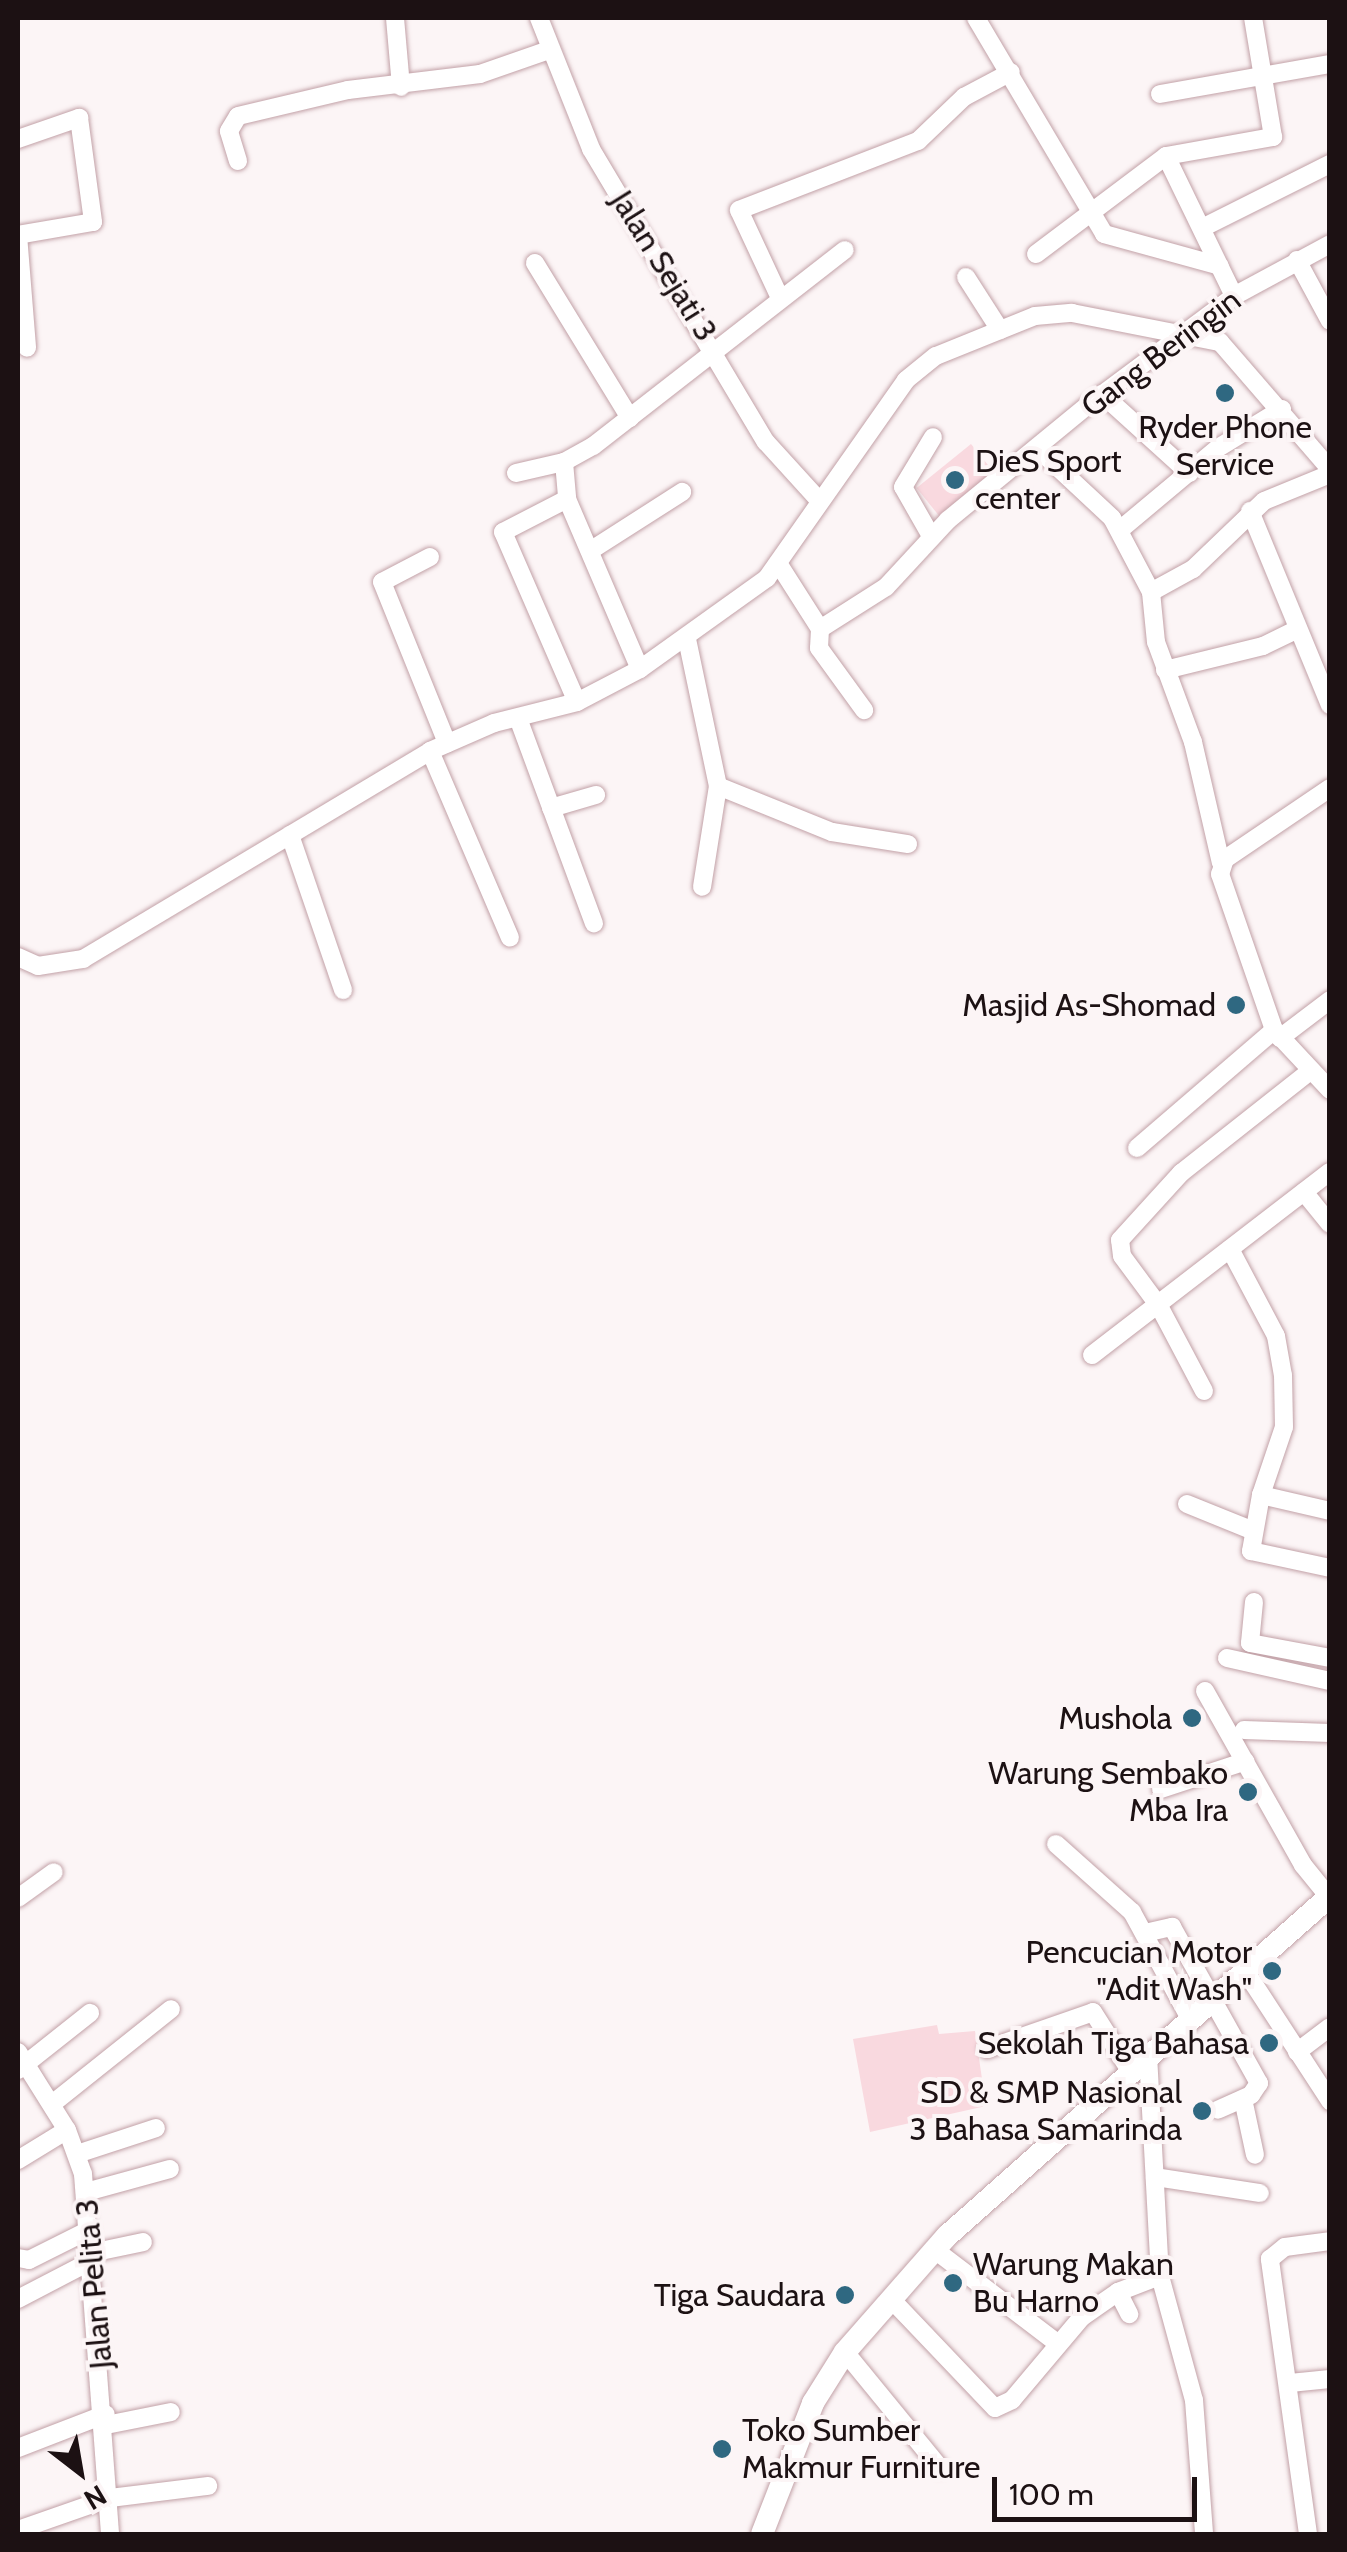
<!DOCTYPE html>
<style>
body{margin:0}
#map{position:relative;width:1347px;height:2552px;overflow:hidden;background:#fcf5f6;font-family:Cabin,sans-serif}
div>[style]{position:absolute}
.green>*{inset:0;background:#f9d9df;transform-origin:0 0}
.roads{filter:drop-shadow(0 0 2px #c2a1a7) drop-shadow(0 0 2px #c2a1a7)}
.minor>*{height:18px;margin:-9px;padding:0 9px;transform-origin:9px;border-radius:9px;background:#fff}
.secondary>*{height:22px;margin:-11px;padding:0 11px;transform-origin:11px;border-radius:11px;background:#fff}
.dots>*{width:28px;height:28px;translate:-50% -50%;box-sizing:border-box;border:5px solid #fcf5f6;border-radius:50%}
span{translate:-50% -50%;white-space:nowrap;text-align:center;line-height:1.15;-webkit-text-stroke:8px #fcf5f6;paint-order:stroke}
.street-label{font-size:32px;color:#1c1113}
.poi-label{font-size:32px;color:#1c1113}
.left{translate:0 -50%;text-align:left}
.right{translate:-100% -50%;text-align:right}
.frame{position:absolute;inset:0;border:20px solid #1c1113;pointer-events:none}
.north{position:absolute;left:30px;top:2422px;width:100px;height:100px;-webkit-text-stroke:8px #fcf5f6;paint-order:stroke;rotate:149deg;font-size:28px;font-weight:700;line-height:40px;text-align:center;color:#1c1113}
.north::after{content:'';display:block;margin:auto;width:35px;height:45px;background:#1c1113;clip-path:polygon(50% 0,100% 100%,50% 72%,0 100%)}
.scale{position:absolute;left:992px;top:2477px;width:205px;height:45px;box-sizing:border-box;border:5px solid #1c1113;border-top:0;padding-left:12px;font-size:30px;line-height:35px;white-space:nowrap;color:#1c1113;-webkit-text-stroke:8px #fcf5f6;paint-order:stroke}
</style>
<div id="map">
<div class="green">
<i style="left:971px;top:444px;width:38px;height:70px;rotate:51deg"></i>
<i style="clip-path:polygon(937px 2025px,939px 2034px,975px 2031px,986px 2106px,870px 2132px,853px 2039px)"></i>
</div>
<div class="roads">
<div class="minor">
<i style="left:395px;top:18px;width:69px;rotate:85deg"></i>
<i style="left:539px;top:18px;width:141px;rotate:68.3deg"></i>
<i style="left:591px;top:149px;width:341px;rotate:59.2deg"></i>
<i style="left:766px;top:442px;width:76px;rotate:47.7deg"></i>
<i style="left:976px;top:18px;width:251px;rotate:59.3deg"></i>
<i style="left:1104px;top:234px;width:120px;rotate:15.4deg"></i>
<i style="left:1160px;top:94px;width:173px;rotate:-10deg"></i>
<i style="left:18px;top:139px;width:65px;rotate:-19deg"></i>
<i style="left:79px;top:118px;width:105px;rotate:82.3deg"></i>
<i style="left:93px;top:222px;width:76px;rotate:170.2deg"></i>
<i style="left:1166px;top:156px;width:156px;rotate:64.1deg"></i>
<i style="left:238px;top:161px;width:31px;rotate:-107deg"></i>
<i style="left:229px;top:131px;width:17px;rotate:-59deg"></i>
<i style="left:238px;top:116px;width:113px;rotate:-13.3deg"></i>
<i style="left:348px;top:90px;width:133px;rotate:-6.9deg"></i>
<i style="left:480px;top:74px;width:73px;rotate:-19.2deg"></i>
<i style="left:1204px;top:227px;width:141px;rotate:-26.6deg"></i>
<i style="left:18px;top:235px;width:113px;rotate:85.4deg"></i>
<i style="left:1036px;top:254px;width:163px;rotate:-37deg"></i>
<i style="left:1166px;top:156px;width:109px;rotate:-10.1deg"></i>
<i style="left:1273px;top:137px;width:121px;rotate:-99.5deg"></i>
<i style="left:1297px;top:260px;width:69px;rotate:61.6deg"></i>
<i style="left:535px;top:263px;width:182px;rotate:58.5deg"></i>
<i style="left:966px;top:277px;width:63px;rotate:57.3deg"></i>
<i style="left:780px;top:298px;width:97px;rotate:-115deg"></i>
<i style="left:739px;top:210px;width:192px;rotate:-21.1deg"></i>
<i style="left:918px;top:141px;width:64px;rotate:-43.7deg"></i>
<i style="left:964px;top:97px;width:53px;rotate:-28deg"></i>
<i style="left:1102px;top:394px;width:118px;rotate:42.2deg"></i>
<i style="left:1038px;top:449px;width:101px;rotate:43deg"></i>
<i style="left:1112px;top:518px;width:84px;rotate:62.2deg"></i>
<i style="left:1151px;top:592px;width:50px;rotate:84.3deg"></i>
<i style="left:1156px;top:642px;width:107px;rotate:69.7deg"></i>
<i style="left:1193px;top:742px;width:124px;rotate:77deg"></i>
<i style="left:564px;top:462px;width:37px;rotate:85deg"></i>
<i style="left:567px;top:499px;width:185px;rotate:66.8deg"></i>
<i style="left:516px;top:473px;width:49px;rotate:-12.9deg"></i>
<i style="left:564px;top:462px;width:33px;rotate:-29deg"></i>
<i style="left:593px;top:446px;width:319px;rotate:-37.9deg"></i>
<i style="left:567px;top:499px;width:72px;rotate:152.7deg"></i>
<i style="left:503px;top:532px;width:185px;rotate:66.5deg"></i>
<i style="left:1250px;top:511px;width:210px;rotate:67.6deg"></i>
<i style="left:1121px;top:529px;width:126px;rotate:-39.9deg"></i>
<i style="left:1218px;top:448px;width:75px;rotate:-31.4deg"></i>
<i style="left:931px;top:536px;width:56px;rotate:-119.7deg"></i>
<i style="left:903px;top:487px;width:58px;rotate:-59deg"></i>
<i style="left:593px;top:549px;width:106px;rotate:-32.6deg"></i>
<i style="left:430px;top:557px;width:54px;rotate:152.5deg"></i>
<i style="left:382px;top:582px;width:174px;rotate:68deg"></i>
<i style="left:778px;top:563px;width:78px;rotate:57.5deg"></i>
<i style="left:820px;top:629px;width:19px;rotate:93deg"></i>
<i style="left:819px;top:648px;width:77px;rotate:54deg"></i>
<i style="left:1151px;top:592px;width:48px;rotate:-28.7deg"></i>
<i style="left:1193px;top:569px;width:98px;rotate:-43.8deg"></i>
<i style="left:1264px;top:501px;width:71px;rotate:-22.2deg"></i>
<i style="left:820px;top:629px;width:78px;rotate:-32.5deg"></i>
<i style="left:886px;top:587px;width:91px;rotate:-47.2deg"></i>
<i style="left:948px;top:520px;width:181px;rotate:-39.4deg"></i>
<i style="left:1088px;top:405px;width:182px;rotate:-36.7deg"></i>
<i style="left:1234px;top:296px;width:109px;rotate:-28.4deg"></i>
<i style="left:687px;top:639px;width:150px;rotate:78.1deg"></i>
<i style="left:718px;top:786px;width:102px;rotate:99deg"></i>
<i style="left:1165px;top:670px;width:101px;rotate:-13.8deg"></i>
<i style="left:1263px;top:646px;width:34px;rotate:-26deg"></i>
<i style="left:518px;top:718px;width:219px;rotate:69.7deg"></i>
<i style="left:430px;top:751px;width:203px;rotate:66.8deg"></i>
<i style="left:718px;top:786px;width:123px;rotate:22deg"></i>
<i style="left:832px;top:832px;width:77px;rotate:9deg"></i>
<i style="left:1330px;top:788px;width:127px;rotate:145.9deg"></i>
<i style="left:1225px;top:859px;width:16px;rotate:108deg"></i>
<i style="left:1220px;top:874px;width:165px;rotate:70.9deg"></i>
<i style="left:1274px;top:1030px;width:82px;rotate:47deg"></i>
<i style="left:551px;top:808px;width:47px;rotate:-16.1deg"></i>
<i style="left:290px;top:835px;width:164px;rotate:71.1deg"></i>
<i style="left:18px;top:957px;width:22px;rotate:24deg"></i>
<i style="left:38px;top:966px;width:46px;rotate:-8.8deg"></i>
<i style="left:83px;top:959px;width:405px;rotate:-30.9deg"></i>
<i style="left:430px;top:751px;width:70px;rotate:-23.6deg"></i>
<i style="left:494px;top:723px;width:86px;rotate:-14.2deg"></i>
<i style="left:577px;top:702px;width:71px;rotate:-27.6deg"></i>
<i style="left:640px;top:669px;width:156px;rotate:-35.6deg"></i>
<i style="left:767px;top:578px;width:242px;rotate:-54.9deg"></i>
<i style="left:906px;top:380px;width:38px;rotate:-39deg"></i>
<i style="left:936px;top:356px;width:107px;rotate:-22deg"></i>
<i style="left:1035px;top:316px;width:37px;rotate:-5deg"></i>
<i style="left:1072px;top:313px;width:151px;rotate:11.1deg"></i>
<i style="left:1220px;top:342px;width:168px;rotate:49.1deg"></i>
<i style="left:1280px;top:1038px;width:63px;rotate:-37.2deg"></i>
<i style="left:1137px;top:1148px;width:181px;rotate:-40.7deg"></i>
<i style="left:1304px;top:1192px;width:41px;rotate:50.9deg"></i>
<i style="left:1230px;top:1249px;width:98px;rotate:62.1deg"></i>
<i style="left:1276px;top:1336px;width:40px;rotate:80deg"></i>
<i style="left:1283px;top:1375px;width:52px;rotate:88.9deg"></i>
<i style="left:1284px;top:1427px;width:72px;rotate:108.7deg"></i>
<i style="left:1261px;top:1495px;width:71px;rotate:13.1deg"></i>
<i style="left:1092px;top:1355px;width:300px;rotate:-37.6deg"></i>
<i style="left:1204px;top:1391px;width:96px;rotate:-117.9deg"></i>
<i style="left:1159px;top:1306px;width:62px;rotate:-126.5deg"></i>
<i style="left:1122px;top:1256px;width:16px;rotate:-97deg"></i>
<i style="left:1120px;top:1240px;width:91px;rotate:-47.7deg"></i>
<i style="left:1181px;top:1173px;width:163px;rotate:-38.3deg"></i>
<i style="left:1261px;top:1495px;width:57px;rotate:100.1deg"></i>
<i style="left:1251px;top:1551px;width:81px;rotate:12.1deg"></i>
<i style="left:1187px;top:1504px;width:69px;rotate:22.1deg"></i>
<i style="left:1254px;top:1602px;width:41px;rotate:95.6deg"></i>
<i style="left:1250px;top:1643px;width:81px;rotate:10.6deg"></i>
<i style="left:1227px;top:1658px;width:106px;rotate:12.6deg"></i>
<i style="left:1205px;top:1691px;width:200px;rotate:60.6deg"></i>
<i style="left:1303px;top:1865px;width:41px;rotate:50.9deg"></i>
<i style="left:1244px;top:1730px;width:86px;rotate:2deg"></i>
<i style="left:1161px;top:1789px;width:89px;rotate:-18.2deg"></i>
<i style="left:1056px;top:1844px;width:102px;rotate:41.8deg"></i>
<i style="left:1132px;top:1912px;width:119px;rotate:61.5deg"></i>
<i style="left:18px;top:1898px;width:44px;rotate:-35.8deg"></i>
<i style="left:1145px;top:1933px;width:28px;rotate:-13deg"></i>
<i style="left:1172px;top:1927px;width:179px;rotate:60.9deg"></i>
<i style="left:1259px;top:2083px;width:14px;rotate:124deg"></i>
<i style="left:1251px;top:2095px;width:36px;rotate:156deg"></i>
<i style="left:1244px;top:1969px;width:158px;rotate:56.9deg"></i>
<i style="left:987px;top:2049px;width:112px;rotate:-19.2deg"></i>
<i style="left:1093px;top:2012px;width:67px;rotate:57.7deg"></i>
<i style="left:18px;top:2052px;width:92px;rotate:57.9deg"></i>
<i style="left:67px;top:2130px;width:47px;rotate:70deg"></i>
<i style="left:83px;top:2174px;width:361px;rotate:85.7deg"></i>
<i style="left:1297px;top:2052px;width:41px;rotate:-37.1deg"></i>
<i style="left:1148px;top:2055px;width:221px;rotate:86.9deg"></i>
<i style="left:1160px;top:2276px;width:129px;rotate:74.7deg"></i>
<i style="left:1194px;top:2400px;width:134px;rotate:85.7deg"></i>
<i style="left:18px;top:2070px;width:92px;rotate:-38.4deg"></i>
<i style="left:1243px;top:2099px;width:57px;rotate:77.9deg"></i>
<i style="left:52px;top:2104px;width:152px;rotate:-38.6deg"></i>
<i style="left:77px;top:2154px;width:83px;rotate:-18.2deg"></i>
<i style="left:18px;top:2160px;width:57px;rotate:-31.5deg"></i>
<i style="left:1155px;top:2177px;width:106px;rotate:8.7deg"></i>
<i style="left:86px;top:2192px;width:87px;rotate:-15.3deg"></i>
<i style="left:935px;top:2250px;width:153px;rotate:37.3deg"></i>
<i style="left:91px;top:2253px;width:53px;rotate:-11.9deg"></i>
<i style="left:18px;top:2258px;width:11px;rotate:10deg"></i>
<i style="left:29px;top:2260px;width:67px;rotate:-26.6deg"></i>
<i style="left:1118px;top:2292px;width:25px;rotate:63deg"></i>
<i style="left:18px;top:2299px;width:82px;rotate:-27.5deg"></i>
<i style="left:892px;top:2300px;width:149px;rotate:46.4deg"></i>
<i style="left:995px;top:2408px;width:19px;rotate:-25deg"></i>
<i style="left:1012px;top:2400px;width:109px;rotate:-49.9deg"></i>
<i style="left:1082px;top:2317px;width:44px;rotate:-34.8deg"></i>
<i style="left:1118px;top:2292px;width:45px;rotate:-20.9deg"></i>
<i style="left:845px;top:2352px;width:150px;rotate:50.7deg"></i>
<i style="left:1290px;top:2383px;width:40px;rotate:-5.7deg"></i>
<i style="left:106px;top:2425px;width:66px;rotate:-11.3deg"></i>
<i style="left:18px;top:2448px;width:94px;rotate:-21.1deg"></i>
<i style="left:18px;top:2530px;width:97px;rotate:-19.2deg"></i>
<i style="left:110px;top:2498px;width:99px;rotate:-7deg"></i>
<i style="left:1308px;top:2534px;width:278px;rotate:-97.9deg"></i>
<i style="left:1270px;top:2259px;width:19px;rotate:-39deg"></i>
<i style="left:1285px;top:2247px;width:45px;rotate:-7.6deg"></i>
</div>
<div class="secondary">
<i style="left:762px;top:2534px;width:141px;rotate:-68.7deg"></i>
<i style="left:813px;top:2403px;width:60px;rotate:-57.9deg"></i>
<i style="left:845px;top:2352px;width:154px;rotate:-48.7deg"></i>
<i style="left:947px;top:2236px;width:512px;rotate:-41.6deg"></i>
</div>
</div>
<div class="dots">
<i style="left:1225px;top:393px;background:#2f6881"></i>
<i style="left:955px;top:480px;background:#2f6881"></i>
<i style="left:1236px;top:1005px;background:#2f6881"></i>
<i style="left:1192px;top:1718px;background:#2f6881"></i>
<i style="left:1248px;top:1792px;background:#2f6881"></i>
<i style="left:1272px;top:1971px;background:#2f6881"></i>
<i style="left:1269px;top:2043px;background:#2f6881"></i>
<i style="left:1202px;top:2111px;background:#2f6881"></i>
<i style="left:953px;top:2283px;background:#2f6881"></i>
<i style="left:845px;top:2295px;background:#2f6881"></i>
<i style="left:722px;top:2449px;background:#2f6881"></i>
</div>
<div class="street-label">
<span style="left:664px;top:266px;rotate:58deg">Jalan Sejati 3</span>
<span style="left:1161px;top:353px;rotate:-37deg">Gang Beringin</span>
<span style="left:94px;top:2284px;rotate:-95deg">Jalan Pelita 3</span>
</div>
<div class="poi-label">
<span style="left:1225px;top:446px">Ryder Phone<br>Service</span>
<span class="left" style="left:975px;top:480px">DieS Sport<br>center</span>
<span class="right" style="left:1216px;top:1005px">Masjid As-Shomad</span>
<span class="right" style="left:1172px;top:1718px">Mushola</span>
<span class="right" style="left:1228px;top:1792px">Warung Sembako<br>Mba Ira</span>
<span class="right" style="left:1252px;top:1971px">Pencucian Motor<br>"Adit Wash"</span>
<span class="right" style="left:1249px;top:2043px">Sekolah Tiga Bahasa</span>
<span class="right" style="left:1182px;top:2111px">SD &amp; SMP Nasional<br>3 Bahasa Samarinda</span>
<span class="left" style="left:973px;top:2283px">Warung Makan<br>Bu Harno</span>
<span class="right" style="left:825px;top:2295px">Tiga Saudara</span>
<span class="left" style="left:742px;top:2449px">Toko Sumber<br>Makmur Furniture</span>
</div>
<div class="frame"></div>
<div class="north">N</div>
<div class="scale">100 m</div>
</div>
